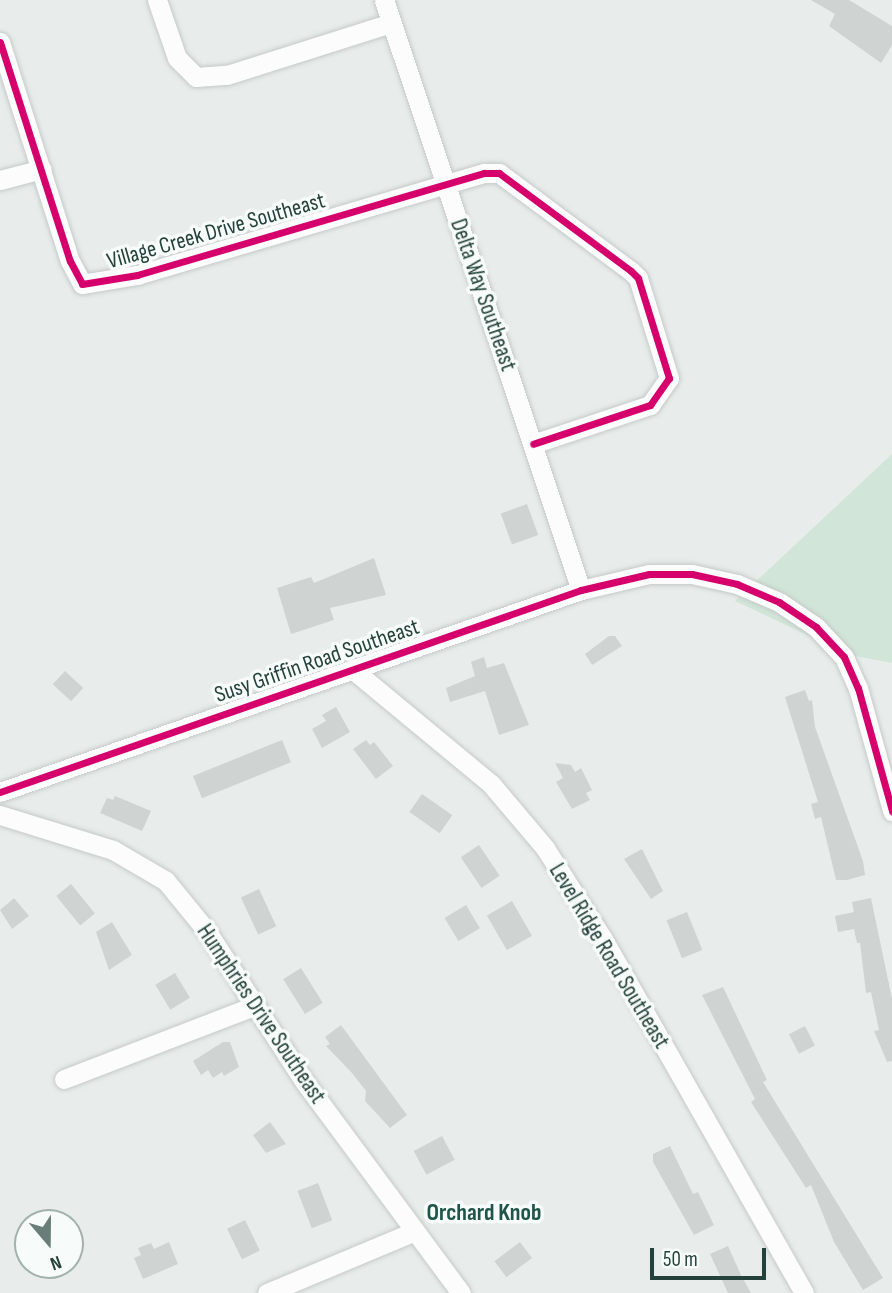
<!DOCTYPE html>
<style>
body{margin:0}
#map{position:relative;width:892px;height:1293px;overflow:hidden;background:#e8edeb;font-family:"Sofia Sans Condensed",sans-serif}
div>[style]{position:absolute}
.green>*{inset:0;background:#d1e6d8}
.building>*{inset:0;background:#cfd4d2;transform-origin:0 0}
.roads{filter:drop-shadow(0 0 2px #c5cac8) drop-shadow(0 0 2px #c5cac8)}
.minor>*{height:19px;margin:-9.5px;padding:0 9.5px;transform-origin:9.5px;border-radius:9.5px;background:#fcfcfc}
.cycleway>*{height:7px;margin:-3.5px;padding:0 3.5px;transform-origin:3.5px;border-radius:3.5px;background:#d6006c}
span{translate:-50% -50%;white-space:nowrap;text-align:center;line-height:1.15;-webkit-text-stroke:7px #f7fbf9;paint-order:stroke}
.street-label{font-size:23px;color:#24423a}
.neighbourhood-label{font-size:24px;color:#1f5548;font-weight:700}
.north{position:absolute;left:14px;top:1209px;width:70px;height:70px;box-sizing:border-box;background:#f7fbf9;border:2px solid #a3b1ad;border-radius:50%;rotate:160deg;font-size:19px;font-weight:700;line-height:28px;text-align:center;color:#24423a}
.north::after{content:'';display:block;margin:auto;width:24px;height:32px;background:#697e78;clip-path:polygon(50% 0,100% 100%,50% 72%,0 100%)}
.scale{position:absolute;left:650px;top:1248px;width:116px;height:32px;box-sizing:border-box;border:4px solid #24423a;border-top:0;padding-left:9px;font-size:21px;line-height:24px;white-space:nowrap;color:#24423a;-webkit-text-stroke:5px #f7fbf9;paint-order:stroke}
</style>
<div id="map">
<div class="green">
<i style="clip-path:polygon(892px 454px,892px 663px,850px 655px,735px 601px)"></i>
</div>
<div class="building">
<i style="clip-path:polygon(811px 0,849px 0,892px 26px,892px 45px,881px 63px,829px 26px,835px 14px)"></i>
<i style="left:527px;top:504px;width:33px;height:28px;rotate:70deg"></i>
<i style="clip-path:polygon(374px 558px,386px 595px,330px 608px,334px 620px,291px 634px,277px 588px,311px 577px,314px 583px)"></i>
<i style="clip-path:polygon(609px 636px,615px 636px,622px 646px,592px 665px,585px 654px)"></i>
<i style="clip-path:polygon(484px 657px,487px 668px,504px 663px,529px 725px,499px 735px,485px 691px,450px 702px,446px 688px,475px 676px,471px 662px)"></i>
<i style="left:65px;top:671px;width:25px;height:18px;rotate:43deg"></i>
<i style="clip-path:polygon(805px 690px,809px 701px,812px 700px,815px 727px,863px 861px,865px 875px,847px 880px,836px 880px,821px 817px,815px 819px,811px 804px,818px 802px,785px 697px)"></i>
<i style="clip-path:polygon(336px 707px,350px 732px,322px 748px,312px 729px,326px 721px,322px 715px)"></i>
<i style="left:282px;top:740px;width:24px;height:96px;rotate:68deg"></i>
<i style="clip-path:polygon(366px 740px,370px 745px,374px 742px,393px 766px,376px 779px,353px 749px)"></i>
<i style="clip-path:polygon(555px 763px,571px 765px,575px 772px,581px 768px,592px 790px,586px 793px,590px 800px,572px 809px,556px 782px,563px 778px)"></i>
<i style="left:422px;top:794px;width:37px;height:22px;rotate:35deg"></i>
<i style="clip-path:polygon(115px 796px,151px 811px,142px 831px,100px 813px,107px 798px,113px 800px)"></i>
<i style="left:479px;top:845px;width:37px;height:22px;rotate:56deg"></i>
<i style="clip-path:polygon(642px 849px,663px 891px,651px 899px,624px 859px)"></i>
<i style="left:71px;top:884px;width:38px;height:19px;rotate:51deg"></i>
<i style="left:259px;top:889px;width:41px;height:20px;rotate:65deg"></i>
<i style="clip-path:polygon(14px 898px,29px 916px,12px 929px,0 910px)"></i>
<i style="clip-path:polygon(871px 898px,892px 999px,892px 1061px,887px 1062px,874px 1031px,879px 1030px,871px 992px,866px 993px,860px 943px,857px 943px,854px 929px,838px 932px,835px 916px,854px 912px,852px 902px)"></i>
<i style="left:512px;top:901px;width:40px;height:29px;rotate:60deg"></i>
<i style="left:466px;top:905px;width:27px;height:25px;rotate:59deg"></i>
<i style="left:687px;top:912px;width:41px;height:22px;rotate:68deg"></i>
<i style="clip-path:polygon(112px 922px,132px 955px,109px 970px,96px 932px)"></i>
<i style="left:301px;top:968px;width:41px;height:21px;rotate:58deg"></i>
<i style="left:175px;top:973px;width:29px;height:23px;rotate:59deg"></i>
<i style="clip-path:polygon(723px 987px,767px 1080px,763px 1082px,883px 1278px,863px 1290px,834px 1242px,811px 1185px,806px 1188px,751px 1102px,755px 1099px,702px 995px)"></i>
<i style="clip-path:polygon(341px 1025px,407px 1115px,390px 1128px,365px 1101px,366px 1091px,352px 1073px,326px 1046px,330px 1044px,325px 1037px)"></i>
<i style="left:805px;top:1026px;width:22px;height:18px;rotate:63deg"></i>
<i style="clip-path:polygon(223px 1042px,230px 1042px,239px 1067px,224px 1076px,222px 1072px,213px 1078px,208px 1070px,201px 1075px,193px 1061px)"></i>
<i style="clip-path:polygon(270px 1122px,286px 1144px,266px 1153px,253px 1135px)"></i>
<i style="left:442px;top:1136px;width:27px;height:32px;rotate:62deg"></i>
<i style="clip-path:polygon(670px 1146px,693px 1194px,698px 1192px,714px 1225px,694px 1235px,653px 1162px,653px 1154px)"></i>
<i style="left:318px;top:1183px;width:40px;height:22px;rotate:69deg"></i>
<i style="left:245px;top:1220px;width:34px;height:20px;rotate:64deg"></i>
<i style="clip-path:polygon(169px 1242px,178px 1264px,143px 1279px,134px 1258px,141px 1255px,138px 1248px,151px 1243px,154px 1249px)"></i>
<i style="left:520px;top:1242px;width:20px;height:32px;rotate:53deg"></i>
<i style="clip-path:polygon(728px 1246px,741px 1275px,751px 1293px,728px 1293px,710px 1254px)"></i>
</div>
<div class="roads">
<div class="minor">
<i style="left:157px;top:0;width:61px;rotate:71deg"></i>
<i style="left:177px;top:58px;width:27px;rotate:45deg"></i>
<i style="left:196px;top:77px;width:31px;rotate:-4deg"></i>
<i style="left:227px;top:75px;width:172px;rotate:-17.6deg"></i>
<i style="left:384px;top:0;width:622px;rotate:71.54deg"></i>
<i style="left:0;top:42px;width:230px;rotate:72.3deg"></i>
<i style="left:70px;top:261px;width:26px;rotate:62deg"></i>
<i style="left:82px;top:284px;width:56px;rotate:-9.3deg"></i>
<i style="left:137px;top:275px;width:362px;rotate:-16.4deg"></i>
<i style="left:484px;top:173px;width:15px"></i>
<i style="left:499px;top:173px;width:164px;rotate:36.6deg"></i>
<i style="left:631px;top:271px;width:10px;rotate:45deg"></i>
<i style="left:638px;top:278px;width:105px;rotate:72.8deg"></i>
<i style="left:669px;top:378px;width:33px;rotate:125deg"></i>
<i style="left:650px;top:405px;width:123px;rotate:161.6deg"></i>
<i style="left:0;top:180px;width:43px;rotate:-14.7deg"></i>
<i style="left:352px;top:669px;width:180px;rotate:39.6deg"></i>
<i style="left:491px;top:784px;width:84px;rotate:49.8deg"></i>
<i style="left:545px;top:848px;width:108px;rotate:57.5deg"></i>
<i style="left:603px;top:939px;width:407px;rotate:60.4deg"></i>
<i style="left:0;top:792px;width:615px;rotate:-19.17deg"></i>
<i style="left:581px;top:590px;width:70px;rotate:-13.2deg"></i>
<i style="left:649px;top:574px;width:43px"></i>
<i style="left:692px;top:574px;width:46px;rotate:12.5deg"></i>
<i style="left:737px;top:584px;width:46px;rotate:23.2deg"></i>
<i style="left:779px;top:602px;width:45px;rotate:34deg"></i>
<i style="left:816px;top:627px;width:41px;rotate:47deg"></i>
<i style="left:844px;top:657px;width:34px;rotate:66deg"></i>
<i style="left:858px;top:688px;width:128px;rotate:74.5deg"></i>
<i style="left:0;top:815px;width:118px;rotate:17.2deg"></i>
<i style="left:113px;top:850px;width:61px;rotate:30.3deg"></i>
<i style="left:166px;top:881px;width:63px;rotate:50.8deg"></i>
<i style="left:206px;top:930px;width:180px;rotate:57deg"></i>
<i style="left:304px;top:1081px;width:264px;rotate:53.5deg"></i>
<i style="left:64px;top:1079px;width:201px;rotate:-21deg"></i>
<i style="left:267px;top:1293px;width:160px;rotate:-22.7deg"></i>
</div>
</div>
<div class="cycleway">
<i style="left:0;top:42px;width:230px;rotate:72.3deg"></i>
<i style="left:70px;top:261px;width:26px;rotate:62deg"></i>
<i style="left:82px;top:284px;width:56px;rotate:-9.3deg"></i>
<i style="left:137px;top:275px;width:362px;rotate:-16.4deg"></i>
<i style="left:484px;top:173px;width:15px"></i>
<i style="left:499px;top:173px;width:164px;rotate:36.6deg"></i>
<i style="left:631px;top:271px;width:10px;rotate:45deg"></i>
<i style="left:638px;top:278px;width:105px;rotate:72.8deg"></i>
<i style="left:669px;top:378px;width:33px;rotate:125deg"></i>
<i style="left:650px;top:405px;width:123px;rotate:161.6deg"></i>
<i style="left:0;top:792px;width:615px;rotate:-19.17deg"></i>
<i style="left:581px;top:590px;width:70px;rotate:-13.2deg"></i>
<i style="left:649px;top:574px;width:43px"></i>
<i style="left:692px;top:574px;width:46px;rotate:12.5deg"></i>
<i style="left:737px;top:584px;width:46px;rotate:23.2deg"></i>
<i style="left:779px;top:602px;width:45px;rotate:34deg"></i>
<i style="left:816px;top:627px;width:41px;rotate:47deg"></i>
<i style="left:844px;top:657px;width:34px;rotate:66deg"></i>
<i style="left:858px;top:688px;width:128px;rotate:74.5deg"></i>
</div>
<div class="street-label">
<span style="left:216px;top:231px;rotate:-16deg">Village Creek Drive Southeast</span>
<span style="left:483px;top:295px;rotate:71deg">Delta Way Southeast</span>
<span style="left:317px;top:661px;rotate:-19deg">Susy Griffin Road Southeast</span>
<span style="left:609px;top:956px;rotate:59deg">Level Ridge Road Southeast</span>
<span style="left:261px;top:1014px;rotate:56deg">Humphries Drive Southeast</span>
</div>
<div class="neighbourhood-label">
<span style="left:484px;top:1213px">Orchard Knob</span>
</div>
<div class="north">N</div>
<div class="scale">50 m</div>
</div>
